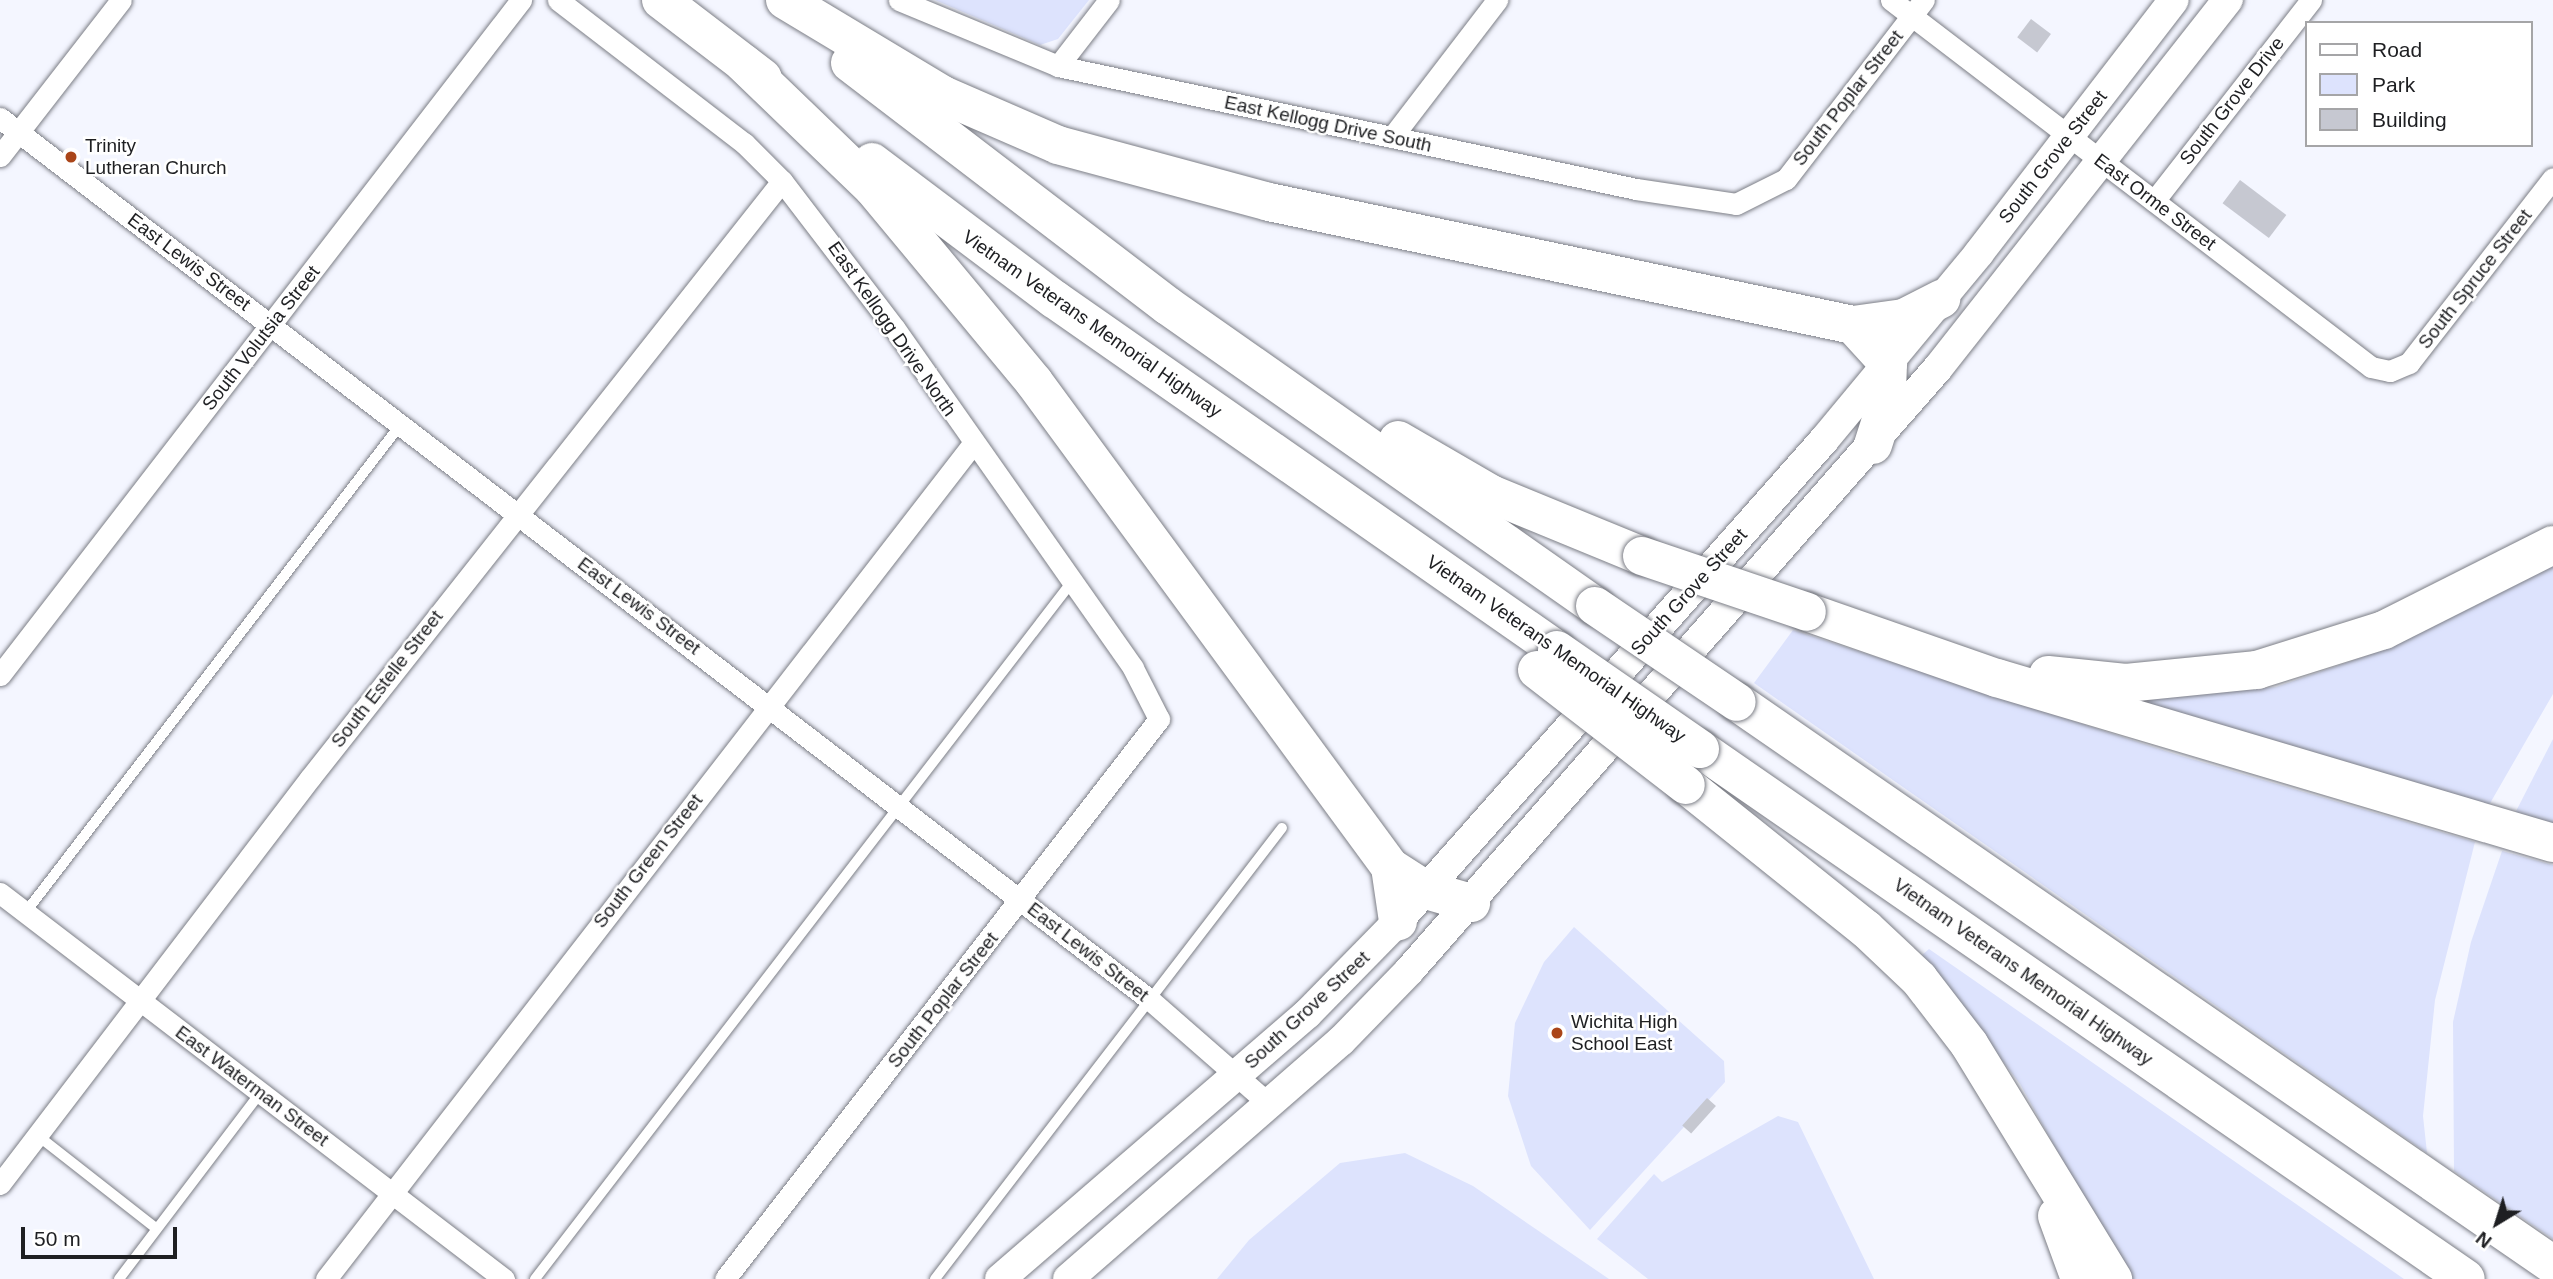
<!DOCTYPE html>
<style>
body{margin:0}
#map{position:relative;width:2553px;height:1279px;overflow:hidden;background:#f4f6ff;font-family:Arial,sans-serif}
div>[style]{position:absolute}
.green>*{inset:0;background:#dde3fd}
.building>*{inset:0;background:#c6c8d1;transform-origin:0 0}
.roads{filter:drop-shadow(0 0 2px #7c7e86) drop-shadow(0 0 2px #7c7e86)}
.lane>*{height:10px;margin:-5px;padding:0 5px;transform-origin:5px;border-radius:5px;background:#fff}
.street>*{height:21px;margin:-10.5px;padding:0 10.5px;transform-origin:10.5px;border-radius:10.5px;background:#fff}
.secondary>*{height:30px;margin:-15px;padding:0 15px;transform-origin:15px;border-radius:15px;background:#fff}
.highway>*{height:38px;margin:-19px;padding:0 19px;transform-origin:19px;border-radius:19px;background:#fff}
.bridges{filter:drop-shadow(0 0 2px #7c7e86) drop-shadow(0 0 2px #7c7e86)}
.highway-bridge>*{height:38px;margin:-19px;padding:0 19px;transform-origin:19px;border-radius:19px;background:#fff}
.dots>*{width:19px;height:19px;translate:-50% -50%;box-sizing:border-box;border:4px solid #fff;border-radius:50%}
span{translate:-50% -50%;white-space:nowrap;text-align:center;line-height:1.15;-webkit-text-stroke:5px #fff;paint-order:stroke}
.street-label{font-size:19px;color:#1e1f22}
.poi-label{font-size:19px;color:#1e1f22}
.left{translate:0 -50%;text-align:left}
.legend{position:absolute;left:2305px;top:21px;width:228px;height:126px;box-sizing:border-box;background:#fff;border:2px solid #a5a5a7;margin:0;padding:9px 12px;list-style:none;font-size:21px;color:#1e1f22}
.legend li{display:flex;align-items:center;gap:14px;height:35px}
.legend b{width:35px;border:2px solid #a5a5a7}
.north{position:absolute;left:2462px;top:1188px;width:70px;height:70px;-webkit-text-stroke:5px #fff;paint-order:stroke;rotate:218deg;font-size:19px;font-weight:700;line-height:28px;text-align:center;color:#1e1f22}
.north::after{content:'';display:block;margin:auto;width:24px;height:32px;background:#1e1f22;clip-path:polygon(50% 0,100% 100%,50% 72%,0 100%)}
.scale{position:absolute;left:21px;top:1227px;width:156px;height:32px;box-sizing:border-box;border:4px solid #1e1f22;border-top:0;padding-left:9px;font-size:21px;line-height:24px;white-space:nowrap;color:#1e1f22;-webkit-text-stroke:5px #fff;paint-order:stroke}
</style>
<div id="map">
<div class="green">
<i style="clip-path:polygon(935px 0,1089px 0,1058px 39px,1040px 45px)"></i>
<i style="clip-path:polygon(2553px 566px,2553px 694px,2485px 812px,2147px 708px,2148px 699px,2276px 687px,2366px 656px)"></i>
<i style="clip-path:polygon(1793px 630px,2178px 755px,2475px 842px,2435px 1000px,2423px 1116px,2427px 1153px,1754px 683px)"></i>
<i style="clip-path:polygon(2553px 739px,2553px 831px,2512px 819px)"></i>
<i style="clip-path:polygon(2502px 851px,2553px 865px,2553px 1239px,2454px 1171px,2453px 1022px,2471px 942px)"></i>
<i style="clip-path:polygon(1574px 927px,1724px 1061px,1725px 1082px,1590px 1230px,1531px 1166px,1508px 1096px,1515px 1023px,1544px 962px)"></i>
<i style="clip-path:polygon(1929px 949px,2404px 1279px,2128px 1279px,2020px 1084px,1922px 955px)"></i>
<i style="clip-path:polygon(1778px 1116px,1798px 1122px,1874px 1279px,1648px 1279px,1597px 1239px,1654px 1174px,1662px 1182px)"></i>
<i style="clip-path:polygon(1405px 1153px,1473px 1186px,1609px 1279px,1217px 1279px,1249px 1240px,1340px 1163px)"></i>
</div>
<div class="building">
<i style="left:2031px;top:19px;width:25px;height:23px;rotate:37deg"></i>
<i style="left:2240px;top:180px;width:58px;height:29px;rotate:37deg"></i>
<i style="left:1707px;top:1098px;width:12px;height:37px;rotate:42deg"></i>
</div>
<div class="roads">
<div class="lane">
<i style="left:25px;top:913px;width:617px;rotate:-52.44deg"></i>
<i style="left:37px;top:1135px;width:152px;rotate:38.1deg"></i>
<i style="left:119px;top:1279px;width:235px;rotate:-52.8deg"></i>
<i style="left:535px;top:1279px;width:878px;rotate:-52.4deg"></i>
<i style="left:935px;top:1279px;width:569px;rotate:-52.43deg"></i>
</div>
<div class="street">
<i style="left:558px;top:0;width:235px;rotate:37.6deg"></i>
<i style="left:744px;top:143px;width:54px;rotate:45deg"></i>
<i style="left:782px;top:181px;width:186px;rotate:52.6deg"></i>
<i style="left:895px;top:329px;width:414px;rotate:54.9deg"></i>
<i style="left:1133px;top:668px;width:57px;rotate:63deg"></i>
<i style="left:1159px;top:719px;width:708px;rotate:127.78deg"></i>
<i style="left:899px;top:0;width:172px;rotate:22.5deg"></i>
<i style="left:1058px;top:66px;width:591px;rotate:12.01deg"></i>
<i style="left:1636px;top:189px;width:101px;rotate:8.5deg"></i>
<i style="left:1736px;top:204px;width:56px;rotate:-26.6deg"></i>
<i style="left:1786px;top:179px;width:226px;rotate:-52.4deg"></i>
<i style="left:1891px;top:0;width:604px;rotate:37.4deg"></i>
<i style="left:2371px;top:367px;width:19px;rotate:12deg"></i>
<i style="left:2390px;top:371px;width:21px;rotate:-23deg"></i>
<i style="left:2409px;top:363px;width:234px;rotate:-52.1deg"></i>
<i style="left:1058px;top:66px;width:83px;rotate:-52.3deg"></i>
<i style="left:0;top:118px;width:1448px;rotate:37.48deg"></i>
<i style="left:1149px;top:999px;width:161px;rotate:41.2deg"></i>
<i style="left:1392px;top:137px;width:173px;rotate:-52.5deg"></i>
<i style="left:0;top:156px;width:197px;rotate:-52.2deg"></i>
<i style="left:2154px;top:201px;width:255px;rotate:-52deg"></i>
<i style="left:0;top:675px;width:853px;rotate:-52.34deg"></i>
<i style="left:0;top:893px;width:635px;rotate:37.45deg"></i>
<i style="left:0;top:1184px;width:511px;rotate:-52.64deg"></i>
<i style="left:310px;top:778px;width:761px;rotate:-51.67deg"></i>
<i style="left:326px;top:1279px;width:1055px;rotate:-52.24deg"></i>
</div>
<div class="secondary">
<i style="left:1000px;top:1279px;width:406px;rotate:-40.8deg"></i>
<i style="left:1307px;top:1014px;width:130px;rotate:-45.6deg"></i>
<i style="left:1398px;top:921px;width:643px;rotate:-48.47deg"></i>
<i style="left:1824px;top:440px;width:243px;rotate:-50.3deg"></i>
<i style="left:1979px;top:253px;width:319px;rotate:-52.4deg"></i>
<i style="left:1068px;top:1279px;width:362px;rotate:-41.1deg"></i>
<i style="left:1341px;top:1041px;width:98px;rotate:-45.8deg"></i>
<i style="left:1409px;top:971px;width:802px;rotate:-48.74deg"></i>
<i style="left:1938px;top:368px;width:469px;rotate:-51.8deg"></i>
</div>
<div class="highway">
<i style="left:661px;top:0;width:128px;rotate:37.4deg"></i>
<i style="left:785px;top:0;width:184px;rotate:31deg"></i>
<i style="left:943px;top:95px;width:125px;rotate:23.5deg"></i>
<i style="left:1058px;top:145px;width:219px;rotate:15.1deg"></i>
<i style="left:1269px;top:202px;width:597px;rotate:11.89deg"></i>
<i style="left:1853px;top:325px;width:52px;rotate:47.4deg"></i>
<i style="left:1888px;top:363px;width:38px;rotate:92deg"></i>
<i style="left:1887px;top:401px;width:46px;rotate:107.7deg"></i>
<i style="left:743px;top:63px;width:180px;rotate:43.9deg"></i>
<i style="left:873px;top:188px;width:252px;rotate:50.3deg"></i>
<i style="left:1034px;top:382px;width:602px;rotate:53.72deg"></i>
<i style="left:1390px;top:867px;width:43px;rotate:32.6deg"></i>
<i style="left:1426px;top:890px;width:47px;rotate:16.1deg"></i>
<i style="left:850px;top:63px;width:400px;rotate:37.4deg"></i>
<i style="left:1168px;top:306px;width:522px;rotate:35.09deg"></i>
<i style="left:872px;top:162px;width:228px;rotate:37deg"></i>
<i style="left:1054px;top:299px;width:613px;rotate:34.91deg"></i>
<i style="left:1853px;top:325px;width:51px;rotate:-7.8deg"></i>
<i style="left:1904px;top:318px;width:42px;rotate:-27.2deg"></i>
<i style="left:1398px;top:440px;width:108px;rotate:30.1deg"></i>
<i style="left:1491px;top:494px;width:163px;rotate:22.3deg"></i>
<i style="left:1807px;top:612px;width:201px;rotate:19.2deg"></i>
<i style="left:1997px;top:678px;width:580px;rotate:16.53deg"></i>
<i style="left:2048px;top:675px;width:78px;rotate:5.9deg"></i>
<i style="left:2126px;top:683px;width:132px;rotate:-5.7deg"></i>
<i style="left:2257px;top:670px;width:133px;rotate:-17.5deg"></i>
<i style="left:2384px;top:630px;width:189px;rotate:-26.7deg"></i>
<i style="left:1737px;top:702px;width:991px;rotate:34.6deg"></i>
<i style="left:1700px;top:749px;width:931px;rotate:34.68deg"></i>
<i style="left:1686px;top:785px;width:231px;rotate:38.7deg"></i>
<i style="left:1866px;top:929px;width:73px;rotate:43.3deg"></i>
<i style="left:1919px;top:979px;width:82px;rotate:52.4deg"></i>
<i style="left:1969px;top:1044px;width:276px;rotate:58.5deg"></i>
<i style="left:1390px;top:867px;width:55px;rotate:81.6deg"></i>
<i style="left:2057px;top:1216px;width:67px;rotate:69.9deg"></i>
</div>
</div>
<div class="bridges">
<div class="highway-bridge">
<i style="left:1642px;top:556px;width:174px;rotate:18.7deg"></i>
<i style="left:1595px;top:606px;width:171px;rotate:34.1deg"></i>
<i style="left:1557px;top:650px;width:174px;rotate:34.7deg"></i>
<i style="left:1537px;top:670px;width:188px;rotate:37.7deg"></i>
</div>
</div>
<div class="dots">
<i style="left:71px;top:157px;background:#aa4519"></i>
<i style="left:1557px;top:1033px;background:#aa4519"></i>
</div>
<div class="street-label">
<span style="left:1848px;top:98px;rotate:-52deg">South Poplar Street</span>
<span style="left:2232px;top:101px;rotate:-52deg">South Grove Drive</span>
<span style="left:1328px;top:124px;rotate:12deg">East Kellogg Drive South</span>
<span style="left:2053px;top:157px;rotate:-52deg">South Grove Street</span>
<span style="left:2155px;top:202px;rotate:37deg">East Orme Street</span>
<span style="left:189px;top:262px;rotate:37deg">East Lewis Street</span>
<span style="left:2475px;top:279px;rotate:-52deg">South Spruce Street</span>
<span style="left:1092px;top:324px;rotate:35deg">Vietnam Veterans Memorial Highway</span>
<span style="left:892px;top:329px;rotate:55deg">East Kellogg Drive North</span>
<span style="left:261px;top:338px;rotate:-52deg">South Volutsia Street</span>
<span style="left:1689px;top:592px;rotate:-48deg">South Grove Street</span>
<span style="left:639px;top:606px;rotate:37deg">East Lewis Street</span>
<span style="left:1556px;top:649px;rotate:35deg">Vietnam Veterans Memorial Highway</span>
<span style="left:387px;top:679px;rotate:-52deg">South Estelle Street</span>
<span style="left:648px;top:861px;rotate:-52deg">South Green Street</span>
<span style="left:1088px;top:952px;rotate:38deg">East Lewis Street</span>
<span style="left:2023px;top:972px;rotate:35deg">Vietnam Veterans Memorial Highway</span>
<span style="left:943px;top:1000px;rotate:-52deg">South Poplar Street</span>
<span style="left:1307px;top:1010px;rotate:-43deg">South Grove Street</span>
<span style="left:252px;top:1086px;rotate:37deg">East Waterman Street</span>
</div>
<div class="poi-label">
<span class="left" style="left:85px;top:157px">Trinity<br>Lutheran Church</span>
<span class="left" style="left:1571px;top:1033px">Wichita High<br>School East</span>
</div>
<ul class="legend">
<li><b style="height:9px;background:#fff"></b>Road</li>
<li><b style="height:19px;background:#dde3fd"></b>Park</li>
<li><b style="height:19px;background:#c6c8d1"></b>Building</li>
</ul>
<div class="north">N</div>
<div class="scale">50 m</div>
</div>
